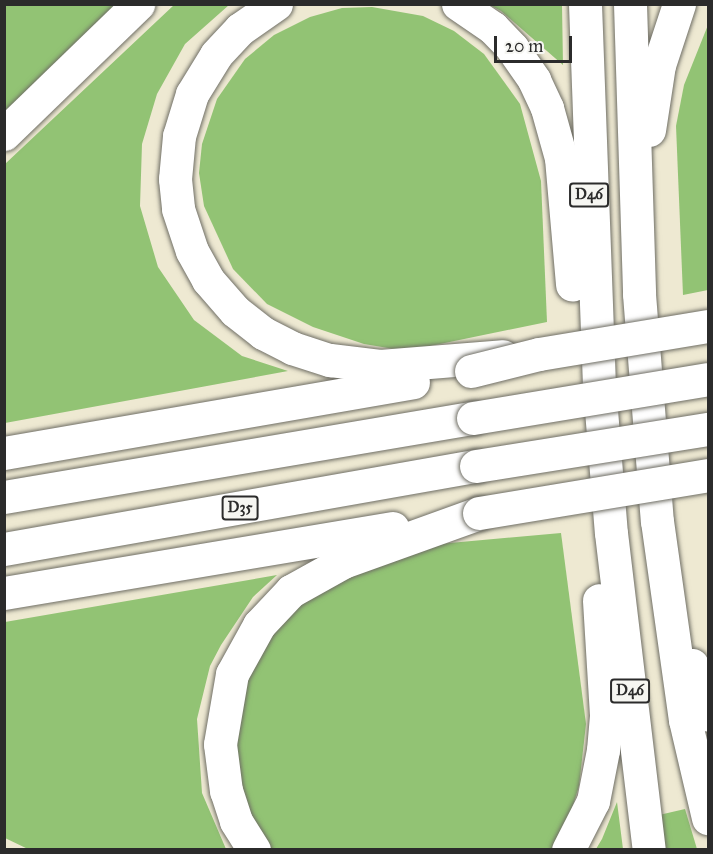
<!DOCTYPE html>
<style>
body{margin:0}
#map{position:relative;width:713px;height:854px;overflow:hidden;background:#eee9d2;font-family:"IM FELL Great Primer",serif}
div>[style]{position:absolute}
.green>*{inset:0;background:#92c374}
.roads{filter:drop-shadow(0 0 2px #6f6e65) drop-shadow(0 0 2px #6f6e65)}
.highway>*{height:33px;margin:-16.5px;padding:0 16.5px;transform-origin:16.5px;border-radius:16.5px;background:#fff}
.bridges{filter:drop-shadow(0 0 2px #6f6e65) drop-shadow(0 0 2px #6f6e65)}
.highway-bridge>*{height:33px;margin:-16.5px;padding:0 16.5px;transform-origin:16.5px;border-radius:16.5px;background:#fff}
span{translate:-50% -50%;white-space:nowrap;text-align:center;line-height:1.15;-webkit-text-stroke:5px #f6f6f2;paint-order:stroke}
.shield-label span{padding:2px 4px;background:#f6f6f2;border:2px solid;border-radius:4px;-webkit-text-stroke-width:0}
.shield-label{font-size:15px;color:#2b2b2b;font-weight:700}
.frame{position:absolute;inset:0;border:6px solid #2b2b2b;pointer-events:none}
.scale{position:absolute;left:494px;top:36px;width:78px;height:27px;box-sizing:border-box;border:3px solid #2b2b2b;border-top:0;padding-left:8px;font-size:18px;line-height:21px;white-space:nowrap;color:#2b2b2b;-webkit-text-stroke:4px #f6f6f2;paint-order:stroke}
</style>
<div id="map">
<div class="green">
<i style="clip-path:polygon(5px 5px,117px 5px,5px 115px)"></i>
<i style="clip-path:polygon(174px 5px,229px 5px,185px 44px,157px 94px,142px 144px,140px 206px,158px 267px,194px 320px,242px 356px,288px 371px,5px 423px,5px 164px)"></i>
<i style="clip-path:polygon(490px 5px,562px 5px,563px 65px,501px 11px)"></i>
<i style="clip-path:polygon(372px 7px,423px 16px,454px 31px,484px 54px,520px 104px,541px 181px,547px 322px,406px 351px,364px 344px,313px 327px,267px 304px,233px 269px,204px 206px,199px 173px,202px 144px,217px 99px,245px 59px,274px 35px,310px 17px,342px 8px)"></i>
<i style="clip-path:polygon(708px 25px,708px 290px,683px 295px,676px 126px,684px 85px)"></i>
<i style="clip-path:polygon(561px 533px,586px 724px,579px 786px,562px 841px,556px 849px,269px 850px,242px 796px,233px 736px,254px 655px,296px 601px,417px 546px)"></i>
<i style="clip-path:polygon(277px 575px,253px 597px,221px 645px,210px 666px,197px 719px,202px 793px,226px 849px,30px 850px,5px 838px,5px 622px)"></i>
<i style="clip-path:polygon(617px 802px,623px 849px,596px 849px,602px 839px)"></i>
<i style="clip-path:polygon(685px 809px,697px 849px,663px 849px,659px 815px)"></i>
</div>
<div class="roads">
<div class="highway">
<i style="left:276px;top:4px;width:44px;rotate:145.2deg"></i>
<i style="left:240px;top:29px;width:35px;rotate:133deg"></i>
<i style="left:216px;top:55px;width:46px;rotate:121.6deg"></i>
<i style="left:192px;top:94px;width:44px;rotate:107.2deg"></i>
<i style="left:179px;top:136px;width:43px;rotate:95.3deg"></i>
<i style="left:175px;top:179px;width:30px;rotate:84deg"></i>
<i style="left:178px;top:209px;width:44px;rotate:71.6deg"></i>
<i style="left:192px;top:251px;width:33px;rotate:61deg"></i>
<i style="left:208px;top:280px;width:41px;rotate:48.9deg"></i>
<i style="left:235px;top:311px;width:36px;rotate:38deg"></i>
<i style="left:263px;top:333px;width:33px;rotate:27deg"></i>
<i style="left:292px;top:348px;width:40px;rotate:18deg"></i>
<i style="left:330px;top:360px;width:50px;rotate:6.8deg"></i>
<i style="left:380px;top:366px;width:123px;rotate:-4.6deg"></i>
<i style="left:458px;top:4px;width:42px;rotate:34.4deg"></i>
<i style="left:493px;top:28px;width:28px;rotate:46deg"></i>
<i style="left:512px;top:48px;width:39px;rotate:55deg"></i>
<i style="left:534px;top:80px;width:31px;rotate:65deg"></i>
<i style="left:547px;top:108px;width:52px;rotate:74.4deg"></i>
<i style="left:561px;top:158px;width:127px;rotate:85deg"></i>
<i style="left:585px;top:4px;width:381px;rotate:87.9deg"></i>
<i style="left:599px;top:385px;width:148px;rotate:85.4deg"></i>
<i style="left:611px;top:533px;width:319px;rotate:83.2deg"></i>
<i style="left:630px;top:4px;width:290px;rotate:88.2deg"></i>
<i style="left:639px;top:294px;width:228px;rotate:85.5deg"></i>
<i style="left:657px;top:521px;width:201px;rotate:82deg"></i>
<i style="left:685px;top:720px;width:101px;rotate:76.8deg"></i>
<i style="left:649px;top:130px;width:66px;rotate:-81.3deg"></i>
<i style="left:659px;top:65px;width:64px;rotate:-71.8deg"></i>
<i style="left:4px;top:134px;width:187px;rotate:-44.1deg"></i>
<i style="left:4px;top:453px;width:415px;rotate:-9.8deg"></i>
<i style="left:4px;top:497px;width:476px;rotate:-9.6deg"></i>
<i style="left:4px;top:549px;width:479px;rotate:-10deg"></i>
<i style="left:4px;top:593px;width:394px;rotate:-9.5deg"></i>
<i style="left:692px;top:665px;width:52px;rotate:72.3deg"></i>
<i style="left:254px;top:850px;width:34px;rotate:-122deg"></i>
<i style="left:236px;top:821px;width:32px;rotate:-108deg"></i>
<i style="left:226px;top:791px;width:47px;rotate:-97.3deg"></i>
<i style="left:220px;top:744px;width:71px;rotate:-80.3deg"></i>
<i style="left:232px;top:674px;width:56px;rotate:-61.1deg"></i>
<i style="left:259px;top:625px;width:47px;rotate:-46.7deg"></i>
<i style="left:291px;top:591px;width:60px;rotate:-29.1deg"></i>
<i style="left:343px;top:562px;width:145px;rotate:-19.8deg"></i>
<i style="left:568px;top:850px;width:55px;rotate:-63deg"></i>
<i style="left:593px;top:801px;width:52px;rotate:-78.9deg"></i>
<i style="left:603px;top:750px;width:35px;rotate:-85deg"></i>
<i style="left:606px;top:715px;width:115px;rotate:-93.5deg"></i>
</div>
</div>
<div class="bridges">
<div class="highway-bridge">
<i style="left:471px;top:371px;width:70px;rotate:-14deg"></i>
<i style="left:539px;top:354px;width:171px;rotate:-9.4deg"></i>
<i style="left:473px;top:418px;width:238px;rotate:-9.4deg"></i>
<i style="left:476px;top:466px;width:235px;rotate:-9.1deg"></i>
<i style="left:479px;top:513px;width:232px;rotate:-9.4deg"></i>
</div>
</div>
<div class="shield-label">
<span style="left:589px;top:195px">D46</span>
<span style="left:240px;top:508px">D35</span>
<span style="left:630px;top:691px">D46</span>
</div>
<div class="frame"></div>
<div class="scale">20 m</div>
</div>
